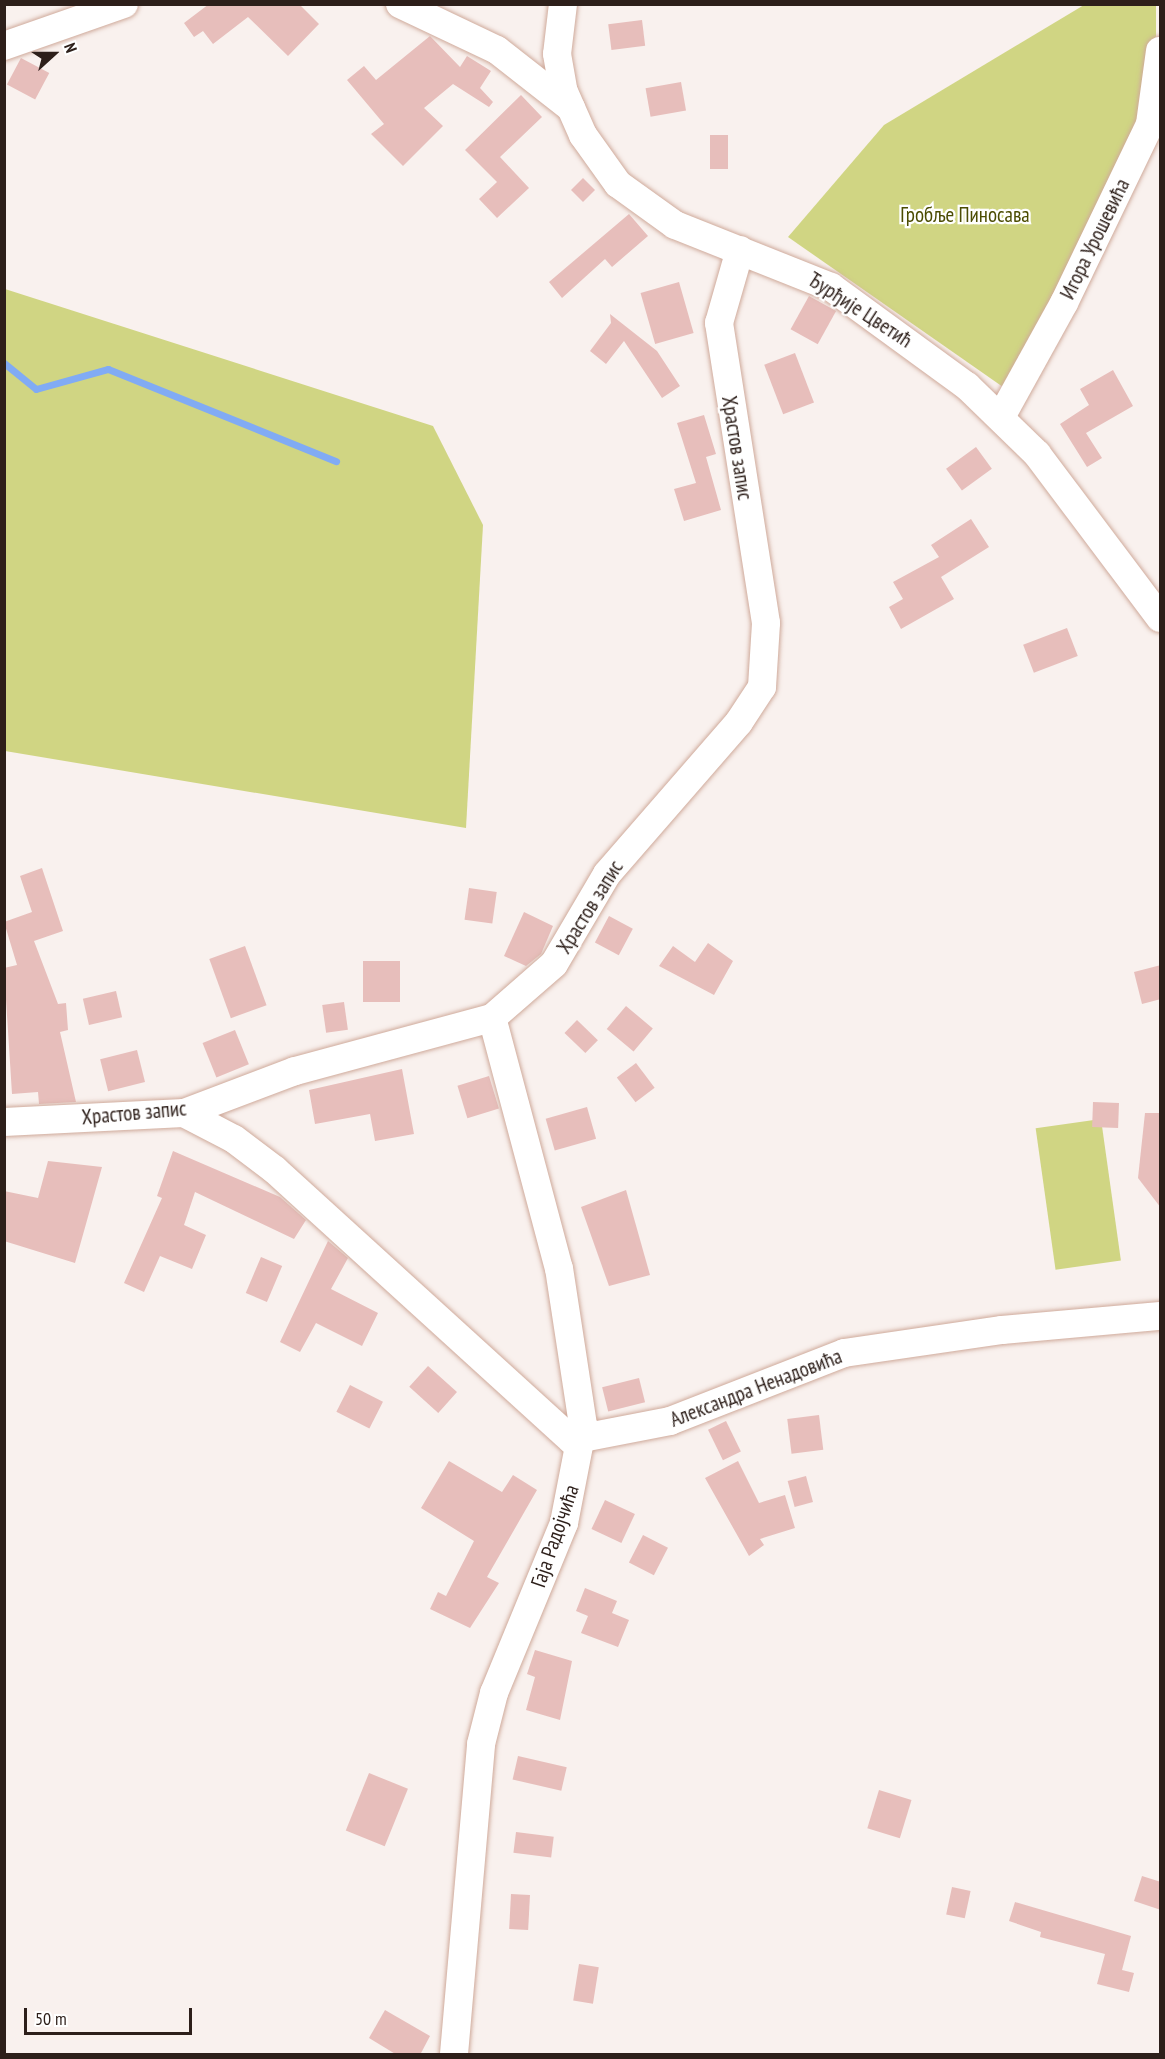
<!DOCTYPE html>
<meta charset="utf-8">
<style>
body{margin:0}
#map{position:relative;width:1165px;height:2059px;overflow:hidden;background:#f9f1ee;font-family:"PT Sans Narrow",sans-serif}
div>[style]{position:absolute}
.green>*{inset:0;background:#d0d583;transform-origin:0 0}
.stream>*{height:7px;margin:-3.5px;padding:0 3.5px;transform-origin:3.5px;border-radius:3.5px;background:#81abf4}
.building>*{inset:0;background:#e7bebb;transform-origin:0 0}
.roads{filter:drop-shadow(0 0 2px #cfaa9b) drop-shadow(0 0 2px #cfaa9b)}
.minor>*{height:28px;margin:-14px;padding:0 14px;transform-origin:14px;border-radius:14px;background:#fff}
span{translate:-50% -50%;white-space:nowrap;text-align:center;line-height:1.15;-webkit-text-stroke:4.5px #fff;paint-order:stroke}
.park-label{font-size:21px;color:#4b4c02}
.street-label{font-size:21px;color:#2d1f1a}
.frame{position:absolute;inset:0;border:6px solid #2d1f1a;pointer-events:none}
.north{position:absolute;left:24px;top:24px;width:60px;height:60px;-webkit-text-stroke:4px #fff;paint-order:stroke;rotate:69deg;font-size:16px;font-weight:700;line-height:24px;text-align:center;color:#2d1f1a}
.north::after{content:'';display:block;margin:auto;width:21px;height:27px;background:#2d1f1a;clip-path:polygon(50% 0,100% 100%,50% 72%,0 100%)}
.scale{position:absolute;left:24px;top:2008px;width:168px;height:27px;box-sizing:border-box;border:3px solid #2d1f1a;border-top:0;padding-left:8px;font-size:18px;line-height:21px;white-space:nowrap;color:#2d1f1a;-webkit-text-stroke:4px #fff;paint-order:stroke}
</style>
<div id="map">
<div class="green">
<i style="clip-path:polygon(1084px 5px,1156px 5px,1156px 49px,1142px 115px,1088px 233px,1003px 387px,788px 237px,884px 125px)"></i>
<i style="clip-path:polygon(5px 289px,433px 426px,483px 525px,466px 828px,5px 751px)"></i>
<i style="left:1101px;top:1119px;width:143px;height:66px;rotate:82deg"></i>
</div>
<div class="stream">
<i style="left:4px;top:363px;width:41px;rotate:39.1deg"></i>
<i style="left:36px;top:389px;width:75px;rotate:-15.5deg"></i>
<i style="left:108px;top:369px;width:246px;rotate:22deg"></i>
</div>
<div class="building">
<i style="clip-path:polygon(209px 4px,299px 4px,319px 24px,288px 56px,248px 17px,213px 44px,203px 31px,194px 37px,184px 23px)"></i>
<i style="left:642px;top:20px;width:26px;height:34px;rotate:83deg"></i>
<i style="clip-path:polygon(430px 36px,460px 67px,467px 56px,491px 71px,480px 88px,493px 102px,489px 107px,453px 84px,424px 108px,443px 126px,403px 166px,371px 134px,384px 124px,347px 80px,364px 66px,376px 80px)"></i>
<i style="left:21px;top:58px;width:32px;height:30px;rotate:28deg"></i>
<i style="left:681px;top:82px;width:29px;height:36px;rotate:80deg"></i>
<i style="clip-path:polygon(521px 95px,542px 117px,500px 157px,529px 188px,497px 218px,479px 199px,497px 182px,465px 150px)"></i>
<i style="left:710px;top:135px;width:18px;height:34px"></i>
<i style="left:583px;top:178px;width:17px;height:17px;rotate:45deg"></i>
<i style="clip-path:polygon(629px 214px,648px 236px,612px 267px,605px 259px,562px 298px,549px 282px)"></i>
<i style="left:679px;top:282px;width:53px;height:40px;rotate:74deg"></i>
<i style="left:809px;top:296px;width:31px;height:38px;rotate:29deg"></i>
<i style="clip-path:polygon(610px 314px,657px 351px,680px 386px,662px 398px,624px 341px,606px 364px,590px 351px,611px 323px)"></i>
<i style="left:795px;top:353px;width:53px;height:33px;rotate:69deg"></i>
<i style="clip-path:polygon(1113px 370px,1133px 406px,1086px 433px,1102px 458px,1087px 467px,1060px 424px,1089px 405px,1080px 389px)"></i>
<i style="clip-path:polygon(704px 415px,716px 454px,706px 457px,721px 510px,684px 521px,674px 489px,696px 483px,677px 423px)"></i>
<i style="left:976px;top:447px;width:27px;height:37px;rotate:54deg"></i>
<i style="clip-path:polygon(971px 519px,989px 547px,941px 577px,954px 599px,901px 629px,889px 607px,903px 599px,893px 582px,939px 557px,931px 545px)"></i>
<i style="left:1067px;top:628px;width:30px;height:47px;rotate:69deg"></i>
<i style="clip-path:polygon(42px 868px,63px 931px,34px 941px,58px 1004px,66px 1003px,68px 1030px,60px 1032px,76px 1102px,39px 1104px,38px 1092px,12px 1094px,4px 968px,17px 965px,4px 922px,32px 912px,20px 876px)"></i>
<i style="left:469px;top:888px;width:28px;height:32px;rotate:8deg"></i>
<i style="clip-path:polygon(524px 912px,553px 926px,541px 954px,526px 966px,504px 956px)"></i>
<i style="left:609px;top:916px;width:27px;height:30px;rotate:28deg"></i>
<i style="clip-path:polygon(708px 943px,733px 961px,714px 995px,659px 966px,673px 946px,695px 962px)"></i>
<i style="left:245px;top:946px;width:63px;height:38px;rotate:70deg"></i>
<i style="left:363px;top:961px;width:37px;height:41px"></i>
<i style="clip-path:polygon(1161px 965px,1161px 999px,1142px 1004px,1134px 972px)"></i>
<i style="left:116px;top:991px;width:27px;height:34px;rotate:77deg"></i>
<i style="left:344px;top:1002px;width:28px;height:22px;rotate:82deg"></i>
<i style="left:626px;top:1006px;width:35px;height:30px;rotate:40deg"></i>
<i style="left:577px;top:1020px;width:29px;height:18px;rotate:44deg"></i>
<i style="left:235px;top:1030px;width:37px;height:35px;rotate:68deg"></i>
<i style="left:137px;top:1050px;width:33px;height:38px;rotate:76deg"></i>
<i style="left:636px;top:1063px;width:31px;height:24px;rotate:53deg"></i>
<i style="clip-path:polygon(402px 1069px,414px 1134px,375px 1141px,370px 1114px,315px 1124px,309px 1090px)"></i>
<i style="left:489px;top:1076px;width:34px;height:33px;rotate:73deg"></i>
<i style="left:1093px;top:1102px;width:26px;height:25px;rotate:2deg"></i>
<i style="left:587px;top:1107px;width:33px;height:43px;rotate:74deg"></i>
<i style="clip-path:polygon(1145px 1113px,1161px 1113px,1161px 1208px,1138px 1178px)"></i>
<i style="clip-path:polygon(173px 1151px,280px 1197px,306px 1220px,294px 1239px,195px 1192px,184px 1225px,206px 1235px,192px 1269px,160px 1256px,144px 1292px,124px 1283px,162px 1198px,157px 1196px)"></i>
<i style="clip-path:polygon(48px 1161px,102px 1167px,75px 1263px,4px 1241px,4px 1191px,38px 1198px)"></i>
<i style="clip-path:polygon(626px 1190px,650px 1275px,609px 1286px,581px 1207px)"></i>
<i style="clip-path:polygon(328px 1241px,348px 1258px,331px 1289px,378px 1313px,362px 1346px,316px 1323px,300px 1352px,280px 1342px)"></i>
<i style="left:261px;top:1257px;width:23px;height:39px;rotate:23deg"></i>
<i style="left:428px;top:1366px;width:39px;height:28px;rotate:42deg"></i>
<i style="left:639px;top:1378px;width:25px;height:38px;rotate:76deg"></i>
<i style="left:350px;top:1385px;width:37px;height:30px;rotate:27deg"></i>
<i style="left:819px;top:1415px;width:35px;height:32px;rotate:83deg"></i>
<i style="left:726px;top:1421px;width:34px;height:20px;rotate:64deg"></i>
<i style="clip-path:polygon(449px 1461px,502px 1492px,513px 1475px,537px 1490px,487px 1577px,499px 1583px,470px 1628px,430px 1609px,438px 1592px,446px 1596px,474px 1541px,421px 1508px)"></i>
<i style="clip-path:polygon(738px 1461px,759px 1503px,785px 1495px,795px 1528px,760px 1539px,764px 1545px,749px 1556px,705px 1478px)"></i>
<i style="left:806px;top:1476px;width:27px;height:19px;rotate:75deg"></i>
<i style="left:605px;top:1500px;width:33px;height:32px;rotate:25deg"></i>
<i style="left:643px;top:1535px;width:28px;height:31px;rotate:27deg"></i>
<i style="clip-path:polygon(585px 1588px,617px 1601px,612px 1613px,629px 1620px,618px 1647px,581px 1633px,588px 1616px,576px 1611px)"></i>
<i style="clip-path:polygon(535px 1650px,572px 1661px,560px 1720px,526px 1710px,535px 1677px,527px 1674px)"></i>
<i style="left:518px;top:1756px;width:50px;height:24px;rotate:13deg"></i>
<i style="left:369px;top:1773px;width:42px;height:62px;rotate:22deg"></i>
<i style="left:879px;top:1790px;width:34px;height:40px;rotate:17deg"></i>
<i style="left:516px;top:1832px;width:38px;height:21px;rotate:7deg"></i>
<i style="clip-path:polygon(1142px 1876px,1161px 1882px,1161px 1910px,1134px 1901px)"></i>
<i style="left:952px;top:1887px;width:19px;height:28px;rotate:12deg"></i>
<i style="left:511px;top:1894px;width:19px;height:35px;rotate:3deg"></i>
<i style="clip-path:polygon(1015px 1902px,1131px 1936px,1122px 1970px,1134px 1973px,1129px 1992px,1097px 1984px,1105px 1954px,1040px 1937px,1041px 1932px,1009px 1921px)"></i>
<i style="left:579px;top:1964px;width:20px;height:37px;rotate:9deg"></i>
<i style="clip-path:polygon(385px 2010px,430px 2036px,420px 2055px,397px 2055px,369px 2038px)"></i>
</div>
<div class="roads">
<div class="minor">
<i style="left:400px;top:4px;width:107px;rotate:25.4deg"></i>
<i style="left:497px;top:50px;width:94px;rotate:38.1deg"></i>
<i style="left:563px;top:4px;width:50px;rotate:96.8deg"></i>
<i style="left:557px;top:54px;width:39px;rotate:80deg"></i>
<i style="left:564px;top:92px;width:47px;rotate:66.2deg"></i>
<i style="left:583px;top:135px;width:60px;rotate:54.5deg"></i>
<i style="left:618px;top:184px;width:70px;rotate:35.7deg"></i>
<i style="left:675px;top:225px;width:168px;rotate:21.7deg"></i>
<i style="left:831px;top:287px;width:168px;rotate:36.1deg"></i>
<i style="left:967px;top:386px;width:98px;rotate:44.2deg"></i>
<i style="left:1037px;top:454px;width:205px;rotate:53.1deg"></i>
<i style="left:4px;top:46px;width:127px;rotate:-19.3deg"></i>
<i style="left:1001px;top:417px;width:130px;rotate:-61.1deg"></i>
<i style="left:1064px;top:303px;width:199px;rotate:-64.3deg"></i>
<i style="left:1150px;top:124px;width:74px;rotate:-82.2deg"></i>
<i style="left:184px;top:1113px;width:56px;rotate:27.5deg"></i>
<i style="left:234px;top:1139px;width:51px;rotate:37.1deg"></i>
<i style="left:275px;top:1170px;width:401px;rotate:42.3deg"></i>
<i style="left:572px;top:1440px;width:100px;rotate:-11deg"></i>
<i style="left:670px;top:1421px;width:187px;rotate:-21.3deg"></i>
<i style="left:844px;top:1353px;width:160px;rotate:-8.3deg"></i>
<i style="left:1002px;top:1330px;width:159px;rotate:-5.1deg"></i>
<i style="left:4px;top:1122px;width:180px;rotate:-2.9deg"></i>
<i style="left:184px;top:1113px;width:119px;rotate:-20.7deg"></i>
<i style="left:295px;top:1071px;width:204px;rotate:-15.1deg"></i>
<i style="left:492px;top:1018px;width:82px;rotate:-41.1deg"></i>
<i style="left:554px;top:964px;width:104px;rotate:-59.5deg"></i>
<i style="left:607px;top:874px;width:201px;rotate:-49deg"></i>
<i style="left:739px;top:722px;width:42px;rotate:-56.7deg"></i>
<i style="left:762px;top:687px;width:64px;rotate:-86.4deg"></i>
<i style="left:766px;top:623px;width:304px;rotate:-98.9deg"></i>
<i style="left:719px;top:323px;width:76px;rotate:-74deg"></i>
<i style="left:454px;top:2054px;width:311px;rotate:-85deg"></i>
<i style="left:481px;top:1744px;width:53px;rotate:-75.7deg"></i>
<i style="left:494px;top:1693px;width:184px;rotate:-67.6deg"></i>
<i style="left:564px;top:1523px;width:100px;rotate:-79deg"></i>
<i style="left:583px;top:1425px;width:158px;rotate:-98.7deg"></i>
<i style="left:559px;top:1269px;width:260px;rotate:-104.9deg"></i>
</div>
</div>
<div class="park-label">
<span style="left:965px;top:215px">Гробље Пиносава</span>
</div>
<div class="street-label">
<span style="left:1095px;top:239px;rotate:-64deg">Игора Урошевића</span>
<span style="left:860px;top:310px;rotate:33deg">Ђурђије Цветић</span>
<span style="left:737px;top:448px;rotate:81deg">Храстов запис</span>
<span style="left:590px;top:907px;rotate:-58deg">Храстов запис</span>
<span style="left:134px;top:1113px;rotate:-5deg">Храстов запис</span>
<span style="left:756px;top:1388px;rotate:-21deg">Александра Ненадовића</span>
<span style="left:555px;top:1536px;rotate:-71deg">Гаја Радојчића</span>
</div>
<div class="frame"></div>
<div class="north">N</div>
<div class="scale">50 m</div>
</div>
